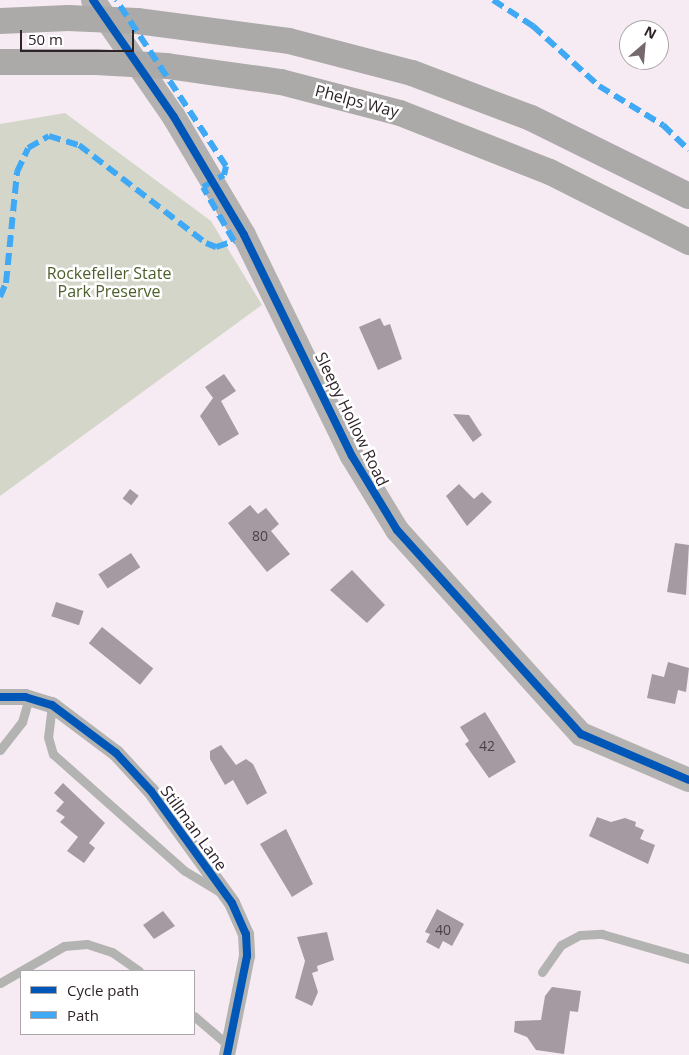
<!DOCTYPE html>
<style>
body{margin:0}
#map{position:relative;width:689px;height:1055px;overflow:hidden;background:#f6ebf2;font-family:"Open Sans",sans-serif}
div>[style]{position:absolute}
.green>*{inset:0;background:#d4d6c9}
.building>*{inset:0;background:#a59aa1;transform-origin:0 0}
.lane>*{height:9px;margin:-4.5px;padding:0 4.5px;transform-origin:4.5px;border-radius:4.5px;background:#b3b3b1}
.street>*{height:16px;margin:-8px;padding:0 8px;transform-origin:8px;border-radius:8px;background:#b3b3b1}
.secondary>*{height:24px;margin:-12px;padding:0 12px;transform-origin:12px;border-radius:12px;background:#b3b2b0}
.primary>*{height:26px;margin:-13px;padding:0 13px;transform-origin:13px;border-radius:13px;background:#acaaa8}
.primary-bridge>*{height:26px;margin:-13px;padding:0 13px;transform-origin:13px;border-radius:13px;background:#acaaa8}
.quiet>*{height:6px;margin-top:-3px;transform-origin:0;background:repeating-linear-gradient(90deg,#3fa9f5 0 12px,transparent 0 18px)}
.cycleway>*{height:8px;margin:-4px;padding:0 4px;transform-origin:4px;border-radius:4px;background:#0057b8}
span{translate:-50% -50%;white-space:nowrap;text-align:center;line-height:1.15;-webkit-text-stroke:5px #fff;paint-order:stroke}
.number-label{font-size:14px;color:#4c4148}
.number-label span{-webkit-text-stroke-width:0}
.street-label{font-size:16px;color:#2f232a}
.park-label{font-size:16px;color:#4d5f2a}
.legend{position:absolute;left:20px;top:970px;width:175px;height:65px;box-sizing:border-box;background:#fff;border:1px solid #aca7aa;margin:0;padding:6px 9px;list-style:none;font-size:15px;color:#2f232a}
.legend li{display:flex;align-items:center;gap:10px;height:25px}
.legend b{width:25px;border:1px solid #aca7aa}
.north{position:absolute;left:619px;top:20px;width:50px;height:50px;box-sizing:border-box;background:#fff;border:1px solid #aca7aa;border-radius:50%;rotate:27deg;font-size:14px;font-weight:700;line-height:20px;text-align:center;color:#2f232a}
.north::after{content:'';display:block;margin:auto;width:18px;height:22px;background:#756970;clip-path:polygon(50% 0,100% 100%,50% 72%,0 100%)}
.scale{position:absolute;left:20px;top:30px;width:114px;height:22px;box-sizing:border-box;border:2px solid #2f232a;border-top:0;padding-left:6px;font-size:15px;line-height:18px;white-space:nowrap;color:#2f232a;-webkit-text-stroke:4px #fff;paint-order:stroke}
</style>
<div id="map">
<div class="green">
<i style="clip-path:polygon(65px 113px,211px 221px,262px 305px,0 496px,0 124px)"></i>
</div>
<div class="building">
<i style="clip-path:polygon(380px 318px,384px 326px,390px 324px,402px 359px,378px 370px,359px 327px)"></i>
<i style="clip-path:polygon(224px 374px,236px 391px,221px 401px,239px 434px,219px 446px,200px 416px,213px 398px,205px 387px)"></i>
<i style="clip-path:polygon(453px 414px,469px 415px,482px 435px,473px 442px)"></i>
<i style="clip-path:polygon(459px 484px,474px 499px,482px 492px,492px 502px,467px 526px,446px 496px)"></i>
<i style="left:130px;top:489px;width:11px;height:12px;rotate:38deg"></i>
<i style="clip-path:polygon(250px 505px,258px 514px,266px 508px,279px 524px,271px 531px,290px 554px,267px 572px,228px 523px)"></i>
<i style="clip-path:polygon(675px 543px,689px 545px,686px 595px,667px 592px)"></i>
<i style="left:131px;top:553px;width:17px;height:39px;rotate:57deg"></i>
<i style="clip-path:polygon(352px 570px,385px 605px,367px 623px,330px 590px)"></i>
<i style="left:56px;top:602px;width:29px;height:15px;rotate:18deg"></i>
<i style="left:102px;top:627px;width:66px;height:21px;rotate:39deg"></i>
<i style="clip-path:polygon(668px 662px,689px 668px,686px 692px,678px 690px,675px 704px,647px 698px,652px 674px,664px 677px)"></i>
<i style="clip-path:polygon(485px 712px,516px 762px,489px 778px,465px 744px,469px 741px,460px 727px)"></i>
<i style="clip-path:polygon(221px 745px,236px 765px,246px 759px,253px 764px,267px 793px,247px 805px,233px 780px,225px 785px,210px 759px,210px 751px)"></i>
<i style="clip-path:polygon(63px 783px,105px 823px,89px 843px,95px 848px,84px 863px,67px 851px,78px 837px,60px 822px,65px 817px,56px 811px,64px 802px,54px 793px)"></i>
<i style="clip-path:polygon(597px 817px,611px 822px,625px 818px,636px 822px,635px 826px,644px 830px,640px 839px,655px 845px,648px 864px,589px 836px)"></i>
<i style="clip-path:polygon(286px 829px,313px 884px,292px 897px,260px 844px)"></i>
<i style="clip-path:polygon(437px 909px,464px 924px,452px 946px,443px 941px,439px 949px,426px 942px,430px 934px,425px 932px)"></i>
<i style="clip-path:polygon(163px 911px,175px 926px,154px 939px,143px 925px)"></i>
<i style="clip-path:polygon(327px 932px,334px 960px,317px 966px,318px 971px,312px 973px,318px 992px,312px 1006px,295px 998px,305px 961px,297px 937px)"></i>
<i style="clip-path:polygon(552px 987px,581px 991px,578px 1012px,570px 1011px,564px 1054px,536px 1050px,527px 1037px,514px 1032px,515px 1021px,541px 1020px,545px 996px)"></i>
</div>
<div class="lane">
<i style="left:52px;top:705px;width:32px;rotate:97deg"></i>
<i style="left:48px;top:737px;width:18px;rotate:74deg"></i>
<i style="left:53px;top:754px;width:176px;rotate:41.6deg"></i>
<i style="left:185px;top:871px;width:41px;rotate:31deg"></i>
<i style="left:0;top:750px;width:36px;rotate:-52deg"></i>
<i style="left:22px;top:722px;width:25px;rotate:-74deg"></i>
<i style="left:542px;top:972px;width:33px;rotate:-55deg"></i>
<i style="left:561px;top:945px;width:21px;rotate:-28deg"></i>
<i style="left:580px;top:935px;width:22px;rotate:-3deg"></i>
<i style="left:602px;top:934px;width:91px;rotate:16deg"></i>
<i style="left:0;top:983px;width:74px;rotate:-30deg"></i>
<i style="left:64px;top:946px;width:23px;rotate:-5deg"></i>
<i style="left:87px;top:944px;width:26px;rotate:18deg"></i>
<i style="left:112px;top:952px;width:33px;rotate:35deg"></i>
<i style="left:194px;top:1016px;width:45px;rotate:40.5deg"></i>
</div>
<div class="street">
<i style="left:0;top:697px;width:25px"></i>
<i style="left:25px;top:697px;width:28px;rotate:17deg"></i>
<i style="left:52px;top:705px;width:80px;rotate:36.9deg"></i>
<i style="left:116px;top:753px;width:52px;rotate:47.4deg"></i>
<i style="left:151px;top:791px;width:138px;rotate:54.1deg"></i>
<i style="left:232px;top:903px;width:34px;rotate:66deg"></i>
<i style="left:246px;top:934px;width:22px;rotate:87deg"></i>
<i style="left:247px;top:956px;width:101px;rotate:101.4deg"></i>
</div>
<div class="secondary">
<i style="left:93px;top:0;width:142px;rotate:55.3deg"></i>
<i style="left:174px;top:117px;width:137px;rotate:59.3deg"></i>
<i style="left:244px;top:235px;width:246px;rotate:64deg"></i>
<i style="left:352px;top:456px;width:87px;rotate:58.7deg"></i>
<i style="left:397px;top:530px;width:275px;rotate:48deg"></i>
<i style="left:581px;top:734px;width:117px;rotate:23.1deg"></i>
</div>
<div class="primary">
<i style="left:0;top:21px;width:68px;rotate:-2.5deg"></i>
<i style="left:137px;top:21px;width:153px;rotate:7.5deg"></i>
<i style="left:289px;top:41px;width:127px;rotate:14.6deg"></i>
<i style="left:412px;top:73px;width:127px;rotate:20.7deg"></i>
<i style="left:531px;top:118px;width:176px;rotate:26.3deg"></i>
<i style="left:0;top:62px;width:96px"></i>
<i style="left:167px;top:66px;width:115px;rotate:8deg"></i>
<i style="left:281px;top:82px;width:123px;rotate:14.6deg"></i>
<i style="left:400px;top:113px;width:161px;rotate:21.5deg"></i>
<i style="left:550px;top:172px;width:156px;rotate:26.7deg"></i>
</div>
<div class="primary-bridge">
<i style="left:68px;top:18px;width:69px;rotate:2.5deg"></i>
<i style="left:96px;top:62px;width:71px;rotate:3.2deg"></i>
</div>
<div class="quiet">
<i style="left:493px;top:0;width:48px;rotate:33deg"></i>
<i style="left:533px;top:26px;width:89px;rotate:42.3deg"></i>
<i style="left:599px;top:86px;width:75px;rotate:31.4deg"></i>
<i style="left:663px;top:125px;width:36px;rotate:44deg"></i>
<i style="left:0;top:297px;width:15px;rotate:-67deg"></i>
<i style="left:6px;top:283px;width:112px;rotate:-84.3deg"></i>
<i style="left:17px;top:172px;width:26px;rotate:-65deg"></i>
<i style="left:28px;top:148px;width:24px;rotate:-30deg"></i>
<i style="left:49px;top:136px;width:31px;rotate:17deg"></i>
<i style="left:79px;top:145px;width:160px;rotate:37.7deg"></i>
<i style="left:206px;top:243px;width:11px;rotate:22deg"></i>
<i style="left:216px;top:247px;width:19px;rotate:-18deg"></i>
<i style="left:234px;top:241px;width:62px;rotate:-119.9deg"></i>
<i style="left:203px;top:187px;width:24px;rotate:-30deg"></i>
<i style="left:224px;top:175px;width:9px;rotate:-77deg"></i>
<i style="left:226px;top:166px;width:199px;rotate:-123.5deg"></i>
</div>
<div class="cycleway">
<i style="left:93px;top:0;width:142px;rotate:55.3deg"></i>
<i style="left:174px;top:117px;width:137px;rotate:59.3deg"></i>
<i style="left:244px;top:235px;width:246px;rotate:64deg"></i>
<i style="left:352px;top:456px;width:87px;rotate:58.7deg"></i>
<i style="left:397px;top:530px;width:275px;rotate:48deg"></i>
<i style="left:581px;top:734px;width:117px;rotate:23.1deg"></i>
<i style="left:0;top:697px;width:25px"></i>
<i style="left:25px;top:697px;width:28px;rotate:17deg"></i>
<i style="left:52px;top:705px;width:80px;rotate:36.9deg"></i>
<i style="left:116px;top:753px;width:52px;rotate:47.4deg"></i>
<i style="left:151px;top:791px;width:138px;rotate:54.1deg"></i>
<i style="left:232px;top:903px;width:34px;rotate:66deg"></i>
<i style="left:246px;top:934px;width:22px;rotate:87deg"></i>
<i style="left:247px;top:956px;width:101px;rotate:101.4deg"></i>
</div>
<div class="number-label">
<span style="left:260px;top:536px">80</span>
<span style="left:487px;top:746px">42</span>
<span style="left:443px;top:930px">40</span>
</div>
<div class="street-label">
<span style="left:357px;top:101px;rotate:15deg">Phelps Way</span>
<span style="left:352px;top:419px;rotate:64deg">Sleepy Hollow Road</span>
<span style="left:194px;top:828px;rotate:54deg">Stillman Lane</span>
</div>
<div class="park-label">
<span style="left:109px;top:282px">Rockefeller State<br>Park Preserve</span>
</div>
<ul class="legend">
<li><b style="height:6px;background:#0057b8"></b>Cycle path</li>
<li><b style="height:6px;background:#3fa9f5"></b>Path</li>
</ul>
<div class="north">N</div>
<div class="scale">50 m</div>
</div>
